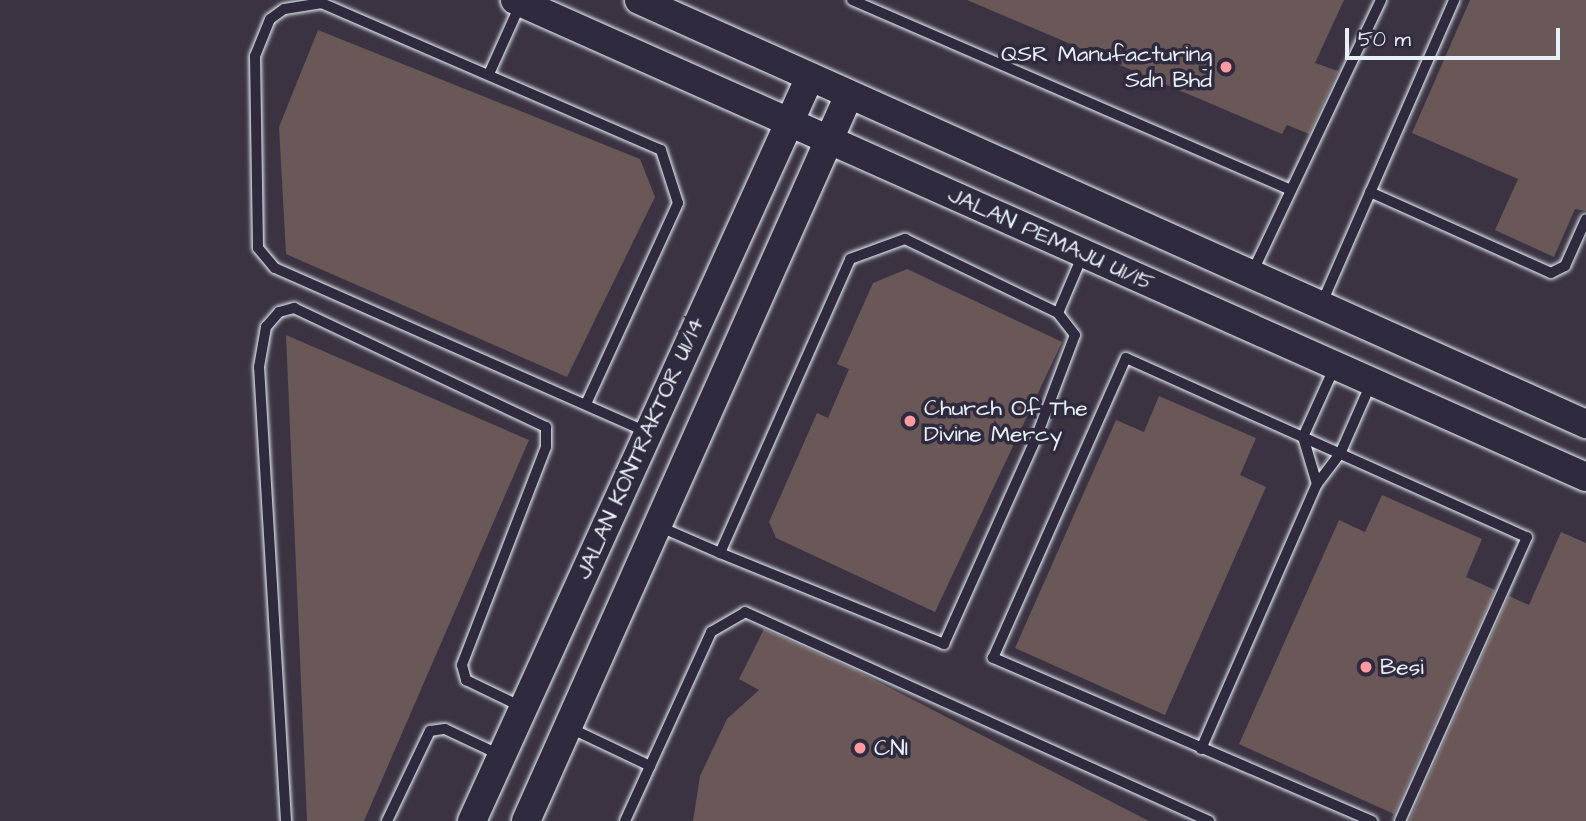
<!DOCTYPE html>
<style>
body{margin:0}
#map{position:relative;width:1586px;height:821px;overflow:hidden;background:#3b3342;font-family:"Architects Daughter",sans-serif}
div>[style]{position:absolute}
.building>*{inset:0;background:#6a5757}
.roads{filter:drop-shadow(0 0 2px #e8f1f8) drop-shadow(0 0 2px #e8f1f8)}
.service>*{height:10px;margin:-5px;padding:0 5px;transform-origin:5px;border-radius:5px;background:#2f2a3d}
.tertiary>*{height:28px;margin:-14px;padding:0 14px;transform-origin:14px;border-radius:14px;background:#2f2a3d}
.dots>*{width:19px;height:19px;translate:-50% -50%;box-sizing:border-box;border:4px solid #2f2a3d;border-radius:50%}
span{translate:-50% -50%;white-space:nowrap;text-align:center;line-height:1.15;-webkit-text-stroke:7px #2f2a3d;paint-order:stroke}
.poi-label{font-size:23px;color:#e8f1f8}
.right{translate:-100% -50%;text-align:right}
.left{translate:0 -50%;text-align:left}
.street-label{font-size:23px;color:#e8f1f8}
.scale{position:absolute;left:1345px;top:28px;width:215px;height:32px;box-sizing:border-box;border:4px solid #e8f1f8;border-top:0;padding-left:9px;font-size:21px;line-height:24px;white-space:nowrap;color:#e8f1f8;-webkit-text-stroke:5px #2f2a3d;paint-order:stroke}
</style>
<div id="map">
<div class="building">
<i style="clip-path:polygon(967px 0,1344px 0,1315px 63px,1338px 71px,1309px 134px,1287px 125px,1282px 134px)"></i>
<i style="clip-path:polygon(1470px 0,1586px 0,1586px 211px,1575px 209px,1554px 257px,1495px 230px,1518px 179px,1412px 133px)"></i>
<i style="clip-path:polygon(318px 30px,640px 159px,655px 197px,567px 377px,286px 254px,279px 127px)"></i>
<i style="clip-path:polygon(907px 269px,1062px 342px,935px 612px,776px 538px,769px 522px,817px 413px,828px 418px,849px 369px,837px 364px,873px 283px)"></i>
<i style="clip-path:polygon(286px 335px,529px 440px,364px 821px,307px 821px)"></i>
<i style="clip-path:polygon(1159px 396px,1256px 438px,1240px 475px,1266px 487px,1165px 715px,1015px 648px,1116px 420px,1144px 432px)"></i>
<i style="clip-path:polygon(1382px 495px,1482px 539px,1466px 577px,1495px 590px,1394px 814px,1239px 744px,1339px 520px,1365px 532px)"></i>
<i style="clip-path:polygon(1561px 532px,1586px 543px,1586px 821px,1409px 821px,1509px 596px,1529px 605px)"></i>
<i style="clip-path:polygon(764px 629px,857px 671px,1149px 821px,693px 821px,700px 776px,727px 719px,759px 690px,739px 679px)"></i>
</div>
<div class="roads">
<div class="service">
<i style="left:852px;top:0;width:478px;rotate:23.4deg"></i>
<i style="left:489px;top:74px;width:76px;rotate:-65.8deg"></i>
<i style="left:1370px;top:192px;width:198px;rotate:24.1deg"></i>
<i style="left:1551px;top:273px;width:16px;rotate:-27deg"></i>
<i style="left:1565px;top:266px;width:51px;rotate:-65.9deg"></i>
<i style="left:1252px;top:273px;width:302px;rotate:-64.7deg"></i>
<i style="left:1321px;top:305px;width:333px;rotate:-66.4deg"></i>
<i style="left:586px;top:404px;width:221px;rotate:-65.4deg"></i>
<i style="left:678px;top:203px;width:56px;rotate:-107.8deg"></i>
<i style="left:661px;top:150px;width:369px;rotate:-156.6deg"></i>
<i style="left:322px;top:3px;width:38px;rotate:171deg"></i>
<i style="left:284px;top:9px;width:17px;rotate:144deg"></i>
<i style="left:270px;top:19px;width:40px;rotate:112deg"></i>
<i style="left:255px;top:56px;width:192px;rotate:89.1deg"></i>
<i style="left:258px;top:248px;width:26px;rotate:50deg"></i>
<i style="left:275px;top:268px;width:407px;rotate:23.8deg"></i>
<i style="left:1317px;top:484px;width:49px;rotate:-106.6deg"></i>
<i style="left:1303px;top:437px;width:78px;rotate:-65.7deg"></i>
<i style="left:658px;top:526px;width:68px;rotate:23.5deg"></i>
<i style="left:720px;top:553px;width:321px;rotate:-66.1deg"></i>
<i style="left:850px;top:259px;width:59px;rotate:-20deg"></i>
<i style="left:905px;top:239px;width:170px;rotate:25.8deg"></i>
<i style="left:1058px;top:313px;width:64px;rotate:-67deg"></i>
<i style="left:720px;top:553px;width:242px;rotate:22.1deg"></i>
<i style="left:944px;top:644px;width:226px;rotate:-65.9deg"></i>
<i style="left:1036px;top:438px;width:110px;rotate:-69.3deg"></i>
<i style="left:1075px;top:335px;width:28px;rotate:-128deg"></i>
<i style="left:568px;top:727px;width:91px;rotate:25.4deg"></i>
<i style="left:1201px;top:749px;width:289px;rotate:-66.4deg"></i>
<i style="left:1317px;top:484px;width:38px;rotate:-53deg"></i>
<i style="left:1340px;top:454px;width:80px;rotate:-66.3deg"></i>
<i style="left:286px;top:821px;width:455px;rotate:-93.4deg"></i>
<i style="left:259px;top:367px;width:41px;rotate:-80.1deg"></i>
<i style="left:266px;top:327px;width:20px;rotate:-49deg"></i>
<i style="left:279px;top:312px;width:16px;rotate:-15deg"></i>
<i style="left:294px;top:308px;width:279px;rotate:25.3deg"></i>
<i style="left:546px;top:427px;width:20px;rotate:90deg"></i>
<i style="left:546px;top:447px;width:234px;rotate:111.1deg"></i>
<i style="left:462px;top:665px;width:16px;rotate:75deg"></i>
<i style="left:466px;top:680px;width:62px;rotate:25.7deg"></i>
<i style="left:387px;top:821px;width:100px;rotate:-64.5deg"></i>
<i style="left:430px;top:731px;width:15px;rotate:-8deg"></i>
<i style="left:445px;top:729px;width:61px;rotate:25.3deg"></i>
<i style="left:625px;top:821px;width:208px;rotate:-65.5deg"></i>
<i style="left:711px;top:632px;width:39px;rotate:-30deg"></i>
<i style="left:745px;top:612px;width:509px;rotate:24.25deg"></i>
<i style="left:1372px;top:821px;width:413px;rotate:-156.7deg"></i>
<i style="left:993px;top:658px;width:328px;rotate:-66.1deg"></i>
<i style="left:1126px;top:358px;width:439px;rotate:24.1deg"></i>
<i style="left:1527px;top:537px;width:311px;rotate:114.1deg"></i>
</div>
<div class="tertiary">
<i style="left:515px;top:0;width:1172px;rotate:24.01deg"></i>
<i style="left:639px;top:0;width:1038px;rotate:24.12deg"></i>
<i style="left:472px;top:821px;width:817px;rotate:-65.57deg"></i>
<i style="left:526px;top:821px;width:795px;rotate:-66.02deg"></i>
</div>
</div>
<div class="dots">
<i style="left:1226px;top:67px;background:#ff9aa2"></i>
<i style="left:910px;top:421px;background:#ff9aa2"></i>
<i style="left:1366px;top:667px;background:#ff9aa2"></i>
<i style="left:860px;top:748px;background:#ff9aa2"></i>
</div>
<div class="poi-label">
<span class="right" style="left:1212px;top:67px">QSR Manufacturing<br>Sdn Bhd</span>
<span class="left" style="left:924px;top:421px">Church Of The<br>Divine Mercy</span>
<span class="left" style="left:1380px;top:667px">Besi</span>
<span class="left" style="left:874px;top:748px">CNI</span>
</div>
<div class="street-label">
<span style="left:1051px;top:239px;rotate:24deg">JALAN PEMAJU U1/15</span>
<span style="left:640px;top:448px;rotate:-66deg">JALAN KONTRAKTOR U1/14</span>
</div>
<div class="scale">50 m</div>
</div>
